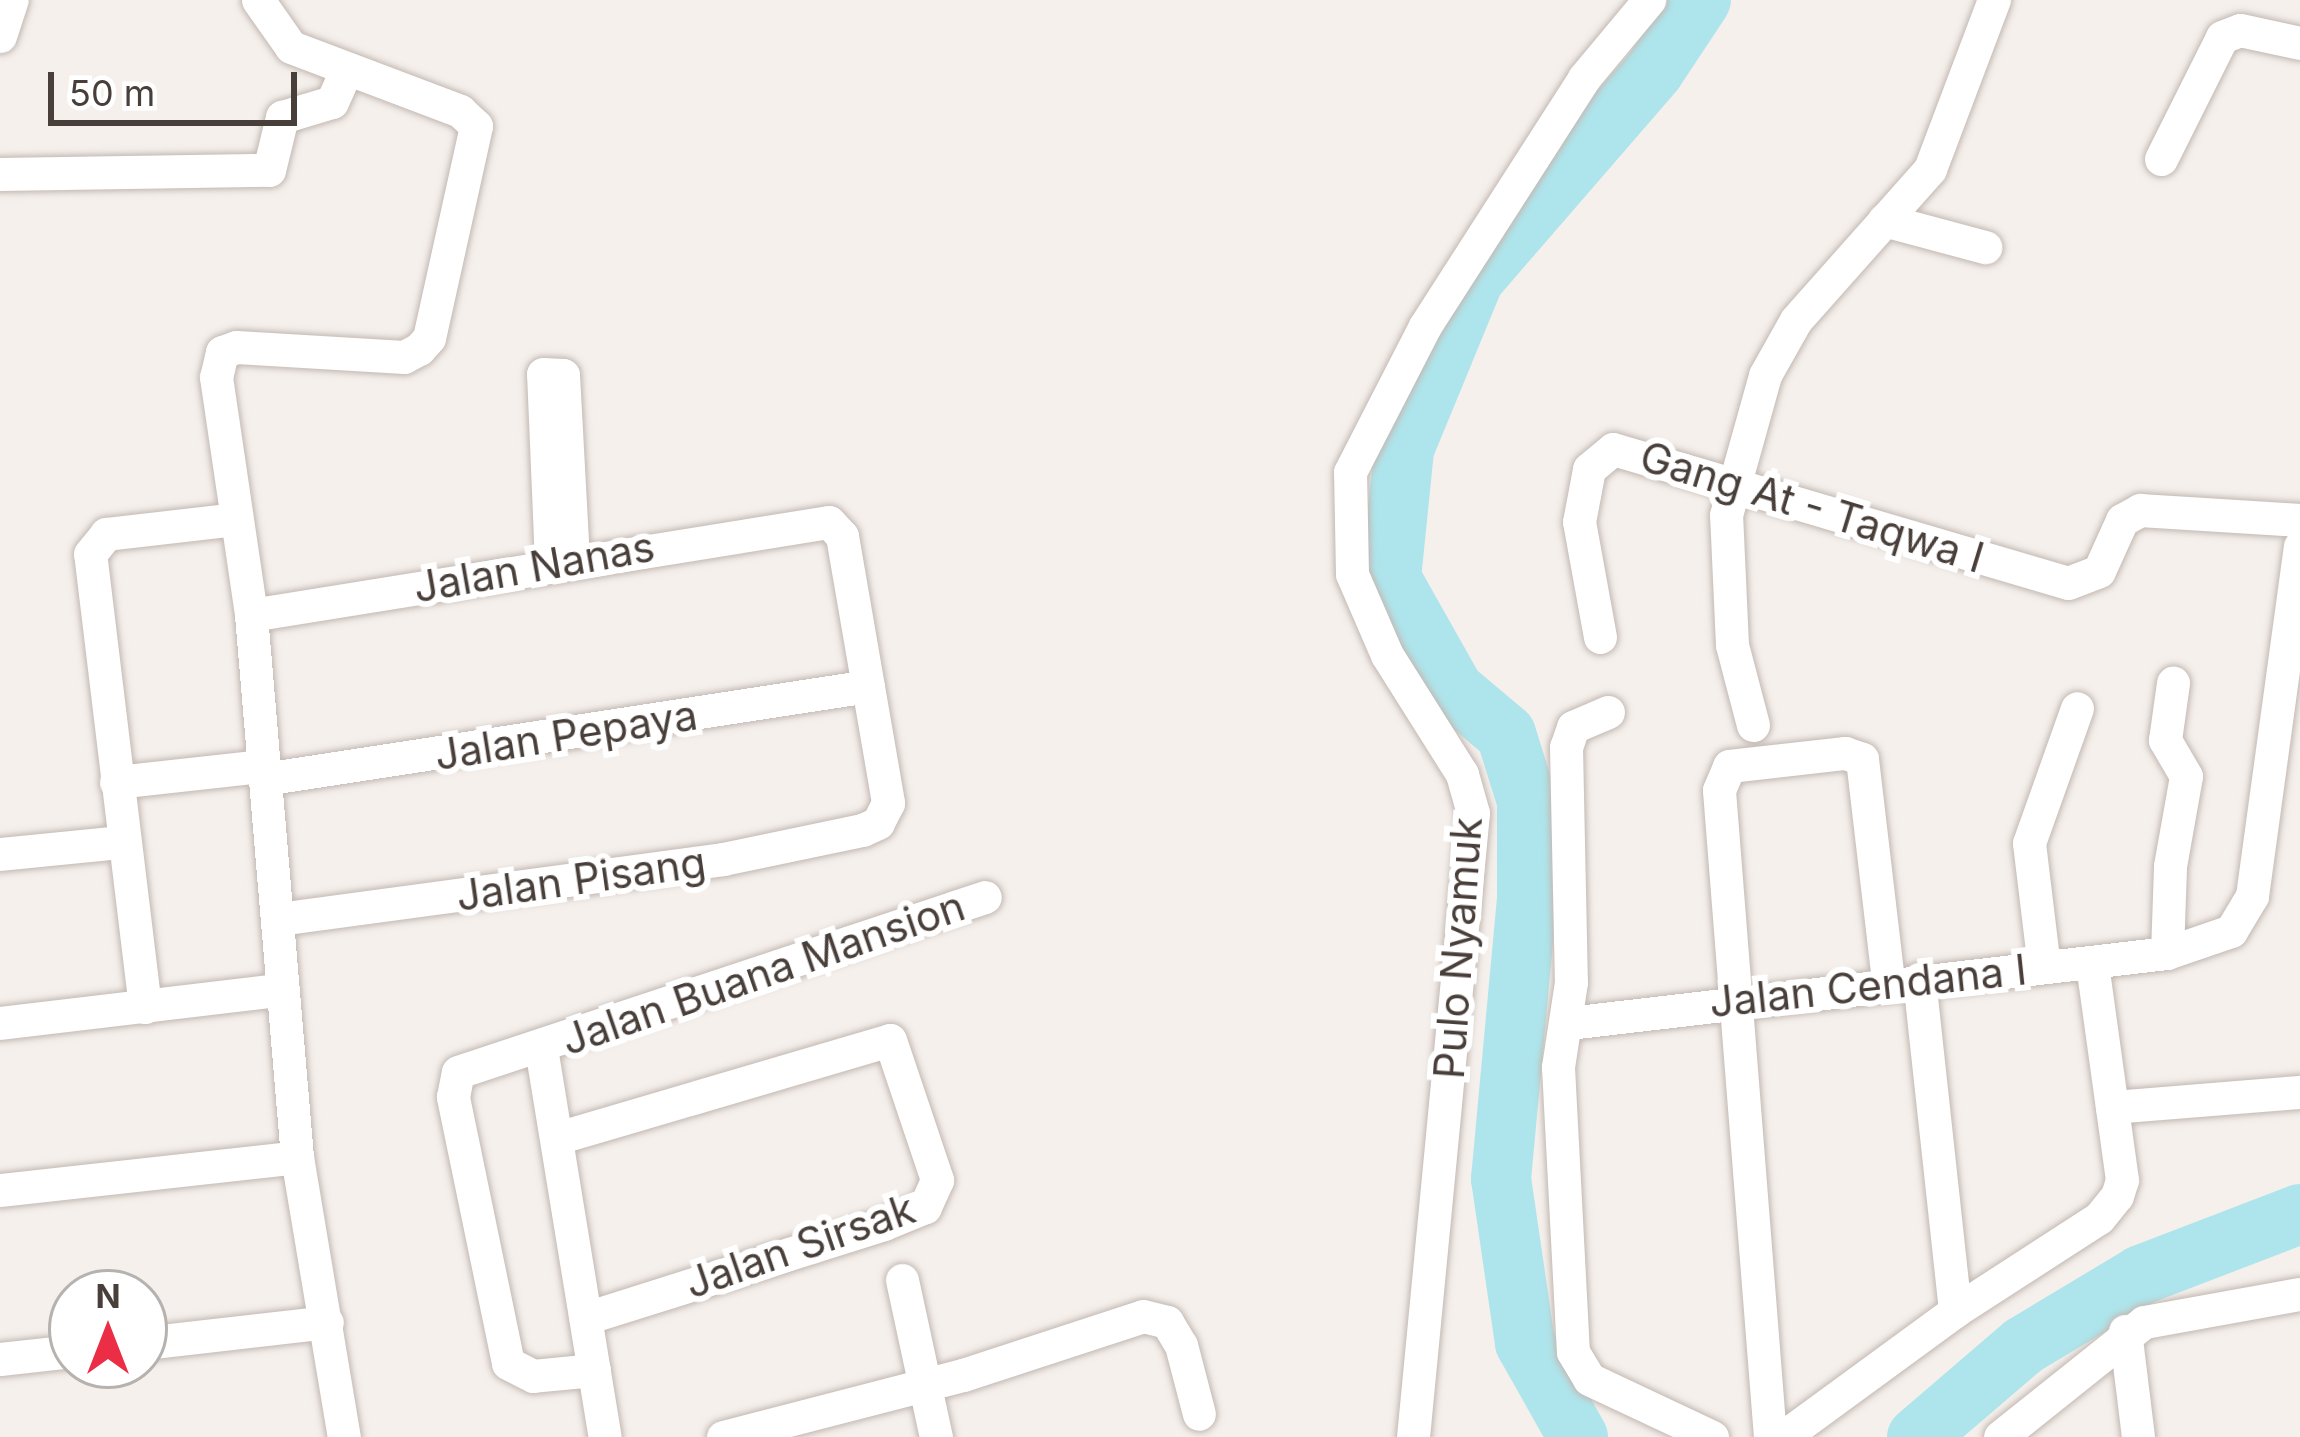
<!DOCTYPE html>
<style>
body{margin:0}
#map{position:relative;width:2300px;height:1437px;overflow:hidden;background:#f5f0ec;font-family:Inter,sans-serif}
div>[style]{position:absolute}
.river>*{height:60px;margin:-30px;padding:0 30px;transform-origin:30px;border-radius:30px;background:#aee5ec}
.roads{filter:drop-shadow(0 0 3px #c3b8b2) drop-shadow(0 0 3px #c3b8b2)}
.street>*{height:33px;margin:-16.5px;padding:0 16.5px;transform-origin:16.5px;border-radius:16.5px;background:#fff}
span{translate:-50% -50%;white-space:nowrap;text-align:center;line-height:1.15;-webkit-text-stroke:12px #fff;paint-order:stroke}
.street-label{font-size:42px;color:#493f3a}
.north{position:absolute;left:48px;top:1269px;width:120px;height:120px;box-sizing:border-box;background:#fff;border:3px solid #b6b2b0;border-radius:50%;rotate:0deg;font-size:33px;font-weight:700;line-height:48px;text-align:center;color:#493f3a}
.north::after{content:'';display:block;margin:auto;width:42px;height:54px;background:#eb2d46;clip-path:polygon(50% 0,100% 100%,50% 72%,0 100%)}
.scale{position:absolute;left:48px;top:72px;width:249px;height:54px;box-sizing:border-box;border:6px solid #493f3a;border-top:0;padding-left:15px;font-size:36px;line-height:42px;white-space:nowrap;color:#493f3a;-webkit-text-stroke:9px #fff;paint-order:stroke}
</style>
<div id="map">
<div class="river">
<i style="left:1578px;top:1437px;width:108px;rotate:-119.4deg"></i>
<i style="left:1525px;top:1343px;width:166px;rotate:-98.3deg"></i>
<i style="left:1501px;top:1179px;width:279px;rotate:-84.7deg"></i>
<i style="left:1527px;top:901px;width:100px;rotate:-90deg"></i>
<i style="left:1527px;top:801px;width:70px;rotate:-107.4deg"></i>
<i style="left:1506px;top:734px;width:68px;rotate:-139.8deg"></i>
<i style="left:1454px;top:690px;width:129px;rotate:-119.4deg"></i>
<i style="left:1391px;top:578px;width:130px;rotate:-84.2deg"></i>
<i style="left:1404px;top:449px;width:184px;rotate:-67.6deg"></i>
<i style="left:1474px;top:279px;width:275px;rotate:-49.1deg"></i>
<i style="left:1654px;top:71px;width:85px;rotate:-56.5deg"></i>
<i style="left:1917px;top:1437px;width:140px;rotate:-40.6deg"></i>
<i style="left:2023px;top:1346px;width:138px;rotate:-31deg"></i>
<i style="left:2141px;top:1275px;width:170px;rotate:-21deg"></i>
</div>
<div class="roads">
<div class="street">
<i style="left:258px;top:0;width:57px;rotate:54.9deg"></i>
<i style="left:291px;top:47px;width:181px;rotate:20.7deg"></i>
<i style="left:460px;top:111px;width:22px;rotate:43deg"></i>
<i style="left:476px;top:126px;width:217px;rotate:102.5deg"></i>
<i style="left:429px;top:338px;width:15px;rotate:132deg"></i>
<i style="left:419px;top:349px;width:17px;rotate:152deg"></i>
<i style="left:404px;top:357px;width:168px;rotate:-176.6deg"></i>
<i style="left:236px;top:347px;width:15px;rotate:160deg"></i>
<i style="left:222px;top:352px;width:26px;rotate:103deg"></i>
<i style="left:216px;top:377px;width:241px;rotate:81.6deg"></i>
<i style="left:251px;top:615px;width:544px;rotate:85.15deg"></i>
<i style="left:297px;top:1157px;width:284px;rotate:80.5deg"></i>
<i style="left:0;top:36px;width:38px;rotate:-72deg"></i>
<i style="left:2161px;top:159px;width:136px;rotate:-63.4deg"></i>
<i style="left:2222px;top:37px;width:19px;rotate:-21deg"></i>
<i style="left:2240px;top:30px;width:61px;rotate:12.2deg"></i>
<i style="left:0;top:174px;width:269px;rotate:-0.9deg"></i>
<i style="left:269px;top:170px;width:55px;rotate:-76.2deg"></i>
<i style="left:282px;top:117px;width:52px;rotate:-16.7deg"></i>
<i style="left:332px;top:102px;width:34px;rotate:-66deg"></i>
<i style="left:1884px;top:220px;width:105px;rotate:15deg"></i>
<i style="left:551px;top:563px;width:189px;rotate:-92.4deg"></i>
<i style="left:543px;top:374px;width:20px;rotate:3deg"></i>
<i style="left:563px;top:375px;width:185px;rotate:86.9deg"></i>
<i style="left:251px;top:615px;width:585px;rotate:-9.14deg"></i>
<i style="left:829px;top:522px;width:19px;rotate:47deg"></i>
<i style="left:842px;top:536px;width:271px;rotate:80.2deg"></i>
<i style="left:888px;top:803px;width:22px;rotate:117deg"></i>
<i style="left:878px;top:823px;width:17px;rotate:156deg"></i>
<i style="left:862px;top:830px;width:142px;rotate:168.2deg"></i>
<i style="left:723px;top:859px;width:446px;rotate:172.3deg"></i>
<i style="left:1600px;top:637px;width:117px;rotate:-100.3deg"></i>
<i style="left:1579px;top:522px;width:54px;rotate:-79.3deg"></i>
<i style="left:1589px;top:469px;width:31px;rotate:-40deg"></i>
<i style="left:1613px;top:449px;width:474px;rotate:16.4deg"></i>
<i style="left:2068px;top:583px;width:33px;rotate:-21deg"></i>
<i style="left:2099px;top:571px;width:56px;rotate:-65.7deg"></i>
<i style="left:2122px;top:520px;width:21px;rotate:-29deg"></i>
<i style="left:2140px;top:510px;width:160px;rotate:3.6deg"></i>
<i style="left:1608px;top:712px;width:38px;rotate:157deg"></i>
<i style="left:1573px;top:727px;width:21px;rotate:109deg"></i>
<i style="left:1566px;top:747px;width:235px;rotate:88.8deg"></i>
<i style="left:1571px;top:982px;width:86px;rotate:98.7deg"></i>
<i style="left:1558px;top:1067px;width:285px;rotate:87deg"></i>
<i style="left:1573px;top:1352px;width:31px;rotate:59deg"></i>
<i style="left:1589px;top:1379px;width:136px;rotate:25.2deg"></i>
<i style="left:1753px;top:725px;width:83px;rotate:-104.7deg"></i>
<i style="left:1732px;top:645px;width:130px;rotate:-92.6deg"></i>
<i style="left:1726px;top:515px;width:145px;rotate:-74.4deg"></i>
<i style="left:1765px;top:375px;width:63px;rotate:-60.6deg"></i>
<i style="left:1796px;top:320px;width:202px;rotate:-48.4deg"></i>
<i style="left:1930px;top:169px;width:181px;rotate:-69.3deg"></i>
<i style="left:264px;top:779px;width:611px;rotate:-8.75deg"></i>
<i style="left:116px;top:782px;width:147px;rotate:-6.3deg"></i>
<i style="left:0;top:854px;width:121px;rotate:-5.7deg"></i>
<i style="left:2167px;top:953px;width:87px;rotate:-88deg"></i>
<i style="left:2170px;top:866px;width:91px;rotate:-79.9deg"></i>
<i style="left:2186px;top:776px;width:42px;rotate:-120.3deg"></i>
<i style="left:2165px;top:740px;width:58px;rotate:-82deg"></i>
<i style="left:2044px;top:967px;width:125px;rotate:-96.9deg"></i>
<i style="left:2029px;top:843px;width:143px;rotate:-70.4deg"></i>
<i style="left:1919px;top:979px;width:334px;rotate:83.8deg"></i>
<i style="left:145px;top:1007px;width:456px;rotate:-96.9deg"></i>
<i style="left:90px;top:554px;width:26px;rotate:-51deg"></i>
<i style="left:106px;top:534px;width:131px;rotate:-6.6deg"></i>
<i style="left:0;top:1023px;width:279px;rotate:-6.8deg"></i>
<i style="left:1569px;top:1023px;width:602px;rotate:-6.68deg"></i>
<i style="left:2167px;top:953px;width:68px;rotate:-19deg"></i>
<i style="left:2231px;top:931px;width:41px;rotate:-59deg"></i>
<i style="left:2252px;top:896px;width:353px;rotate:-82.2deg"></i>
<i style="left:541px;top:1048px;width:394px;rotate:80.7deg"></i>
<i style="left:2112px;top:1107px;width:189px;rotate:-4.6deg"></i>
<i style="left:557px;top:1138px;width:347px;rotate:-16.4deg"></i>
<i style="left:890px;top:1040px;width:148px;rotate:71.4deg"></i>
<i style="left:937px;top:1180px;width:30px;rotate:114deg"></i>
<i style="left:925px;top:1207px;width:44px;rotate:157.5deg"></i>
<i style="left:884px;top:1224px;width:313px;rotate:162.5deg"></i>
<i style="left:0;top:1190px;width:299px;rotate:-6.3deg"></i>
<i style="left:902px;top:1280px;width:161px;rotate:77.8deg"></i>
<i style="left:2125px;top:1331px;width:107px;rotate:83deg"></i>
<i style="left:144px;top:1343px;width:184px;rotate:-6.5deg"></i>
<i style="left:0;top:1359px;width:72px;rotate:-6.3deg"></i>
<i style="left:594px;top:1370px;width:61px;rotate:174.4deg"></i>
<i style="left:533px;top:1376px;width:28px;rotate:-153deg"></i>
<i style="left:508px;top:1363px;width:272px;rotate:-101.7deg"></i>
<i style="left:453px;top:1097px;width:25px;rotate:-79deg"></i>
<i style="left:458px;top:1072px;width:555px;rotate:-18.37deg"></i>
<i style="left:723px;top:1437px;width:248px;rotate:-14.5deg"></i>
<i style="left:963px;top:1375px;width:189px;rotate:-18.1deg"></i>
<i style="left:1143px;top:1316px;width:25px;rotate:14deg"></i>
<i style="left:1167px;top:1322px;width:27px;rotate:59deg"></i>
<i style="left:1181px;top:1345px;width:71px;rotate:75.4deg"></i>
<i style="left:1413px;top:1437px;width:627px;rotate:-84.51deg"></i>
<i style="left:1473px;top:813px;width:41px;rotate:-105.8deg"></i>
<i style="left:1462px;top:774px;width:141px;rotate:-122.2deg"></i>
<i style="left:1387px;top:655px;width:88px;rotate:-113.4deg"></i>
<i style="left:1352px;top:574px;width:102px;rotate:-91.1deg"></i>
<i style="left:1350px;top:472px;width:164px;rotate:-62.8deg"></i>
<i style="left:1425px;top:326px;width:295px;rotate:-57.3deg"></i>
<i style="left:1584px;top:78px;width:102px;rotate:-50.2deg"></i>
<i style="left:1770px;top:1437px;width:649px;rotate:-94.51deg"></i>
<i style="left:1719px;top:790px;width:26px;rotate:-67deg"></i>
<i style="left:1729px;top:766px;width:117px;rotate:-6.4deg"></i>
<i style="left:1845px;top:753px;width:18px;rotate:19deg"></i>
<i style="left:1862px;top:759px;width:225px;rotate:83.3deg"></i>
<i style="left:1783px;top:1437px;width:213px;rotate:-36.2deg"></i>
<i style="left:1955px;top:1311px;width:171px;rotate:-32.9deg"></i>
<i style="left:2099px;top:1218px;width:28px;rotate:-51deg"></i>
<i style="left:2117px;top:1196px;width:17px;rotate:-73deg"></i>
<i style="left:2122px;top:1180px;width:219px;rotate:-97.9deg"></i>
<i style="left:2000px;top:1437px;width:184px;rotate:-38.6deg"></i>
<i style="left:2144px;top:1322px;width:158px;rotate:-10.2deg"></i>
</div>
</div>
<div class="street-label">
<span style="left:1812px;top:507px;rotate:17deg">Gang At - Taqwa I</span>
<span style="left:534px;top:567px;rotate:-10deg">Jalan Nanas</span>
<span style="left:566px;top:735px;rotate:-9deg">Jalan Pepaya</span>
<span style="left:581px;top:879px;rotate:-8deg">Jalan Pisang</span>
<span style="left:1458px;top:948px;rotate:-86deg">Pulo Nyamuk</span>
<span style="left:763px;top:973px;rotate:-19deg">Jalan Buana Mansion</span>
<span style="left:1868px;top:986px;rotate:-6deg">Jalan Cendana I</span>
<span style="left:800px;top:1246px;rotate:-19deg">Jalan Sirsak</span>
</div>
<div class="north">N</div>
<div class="scale">50 m</div>
</div>
